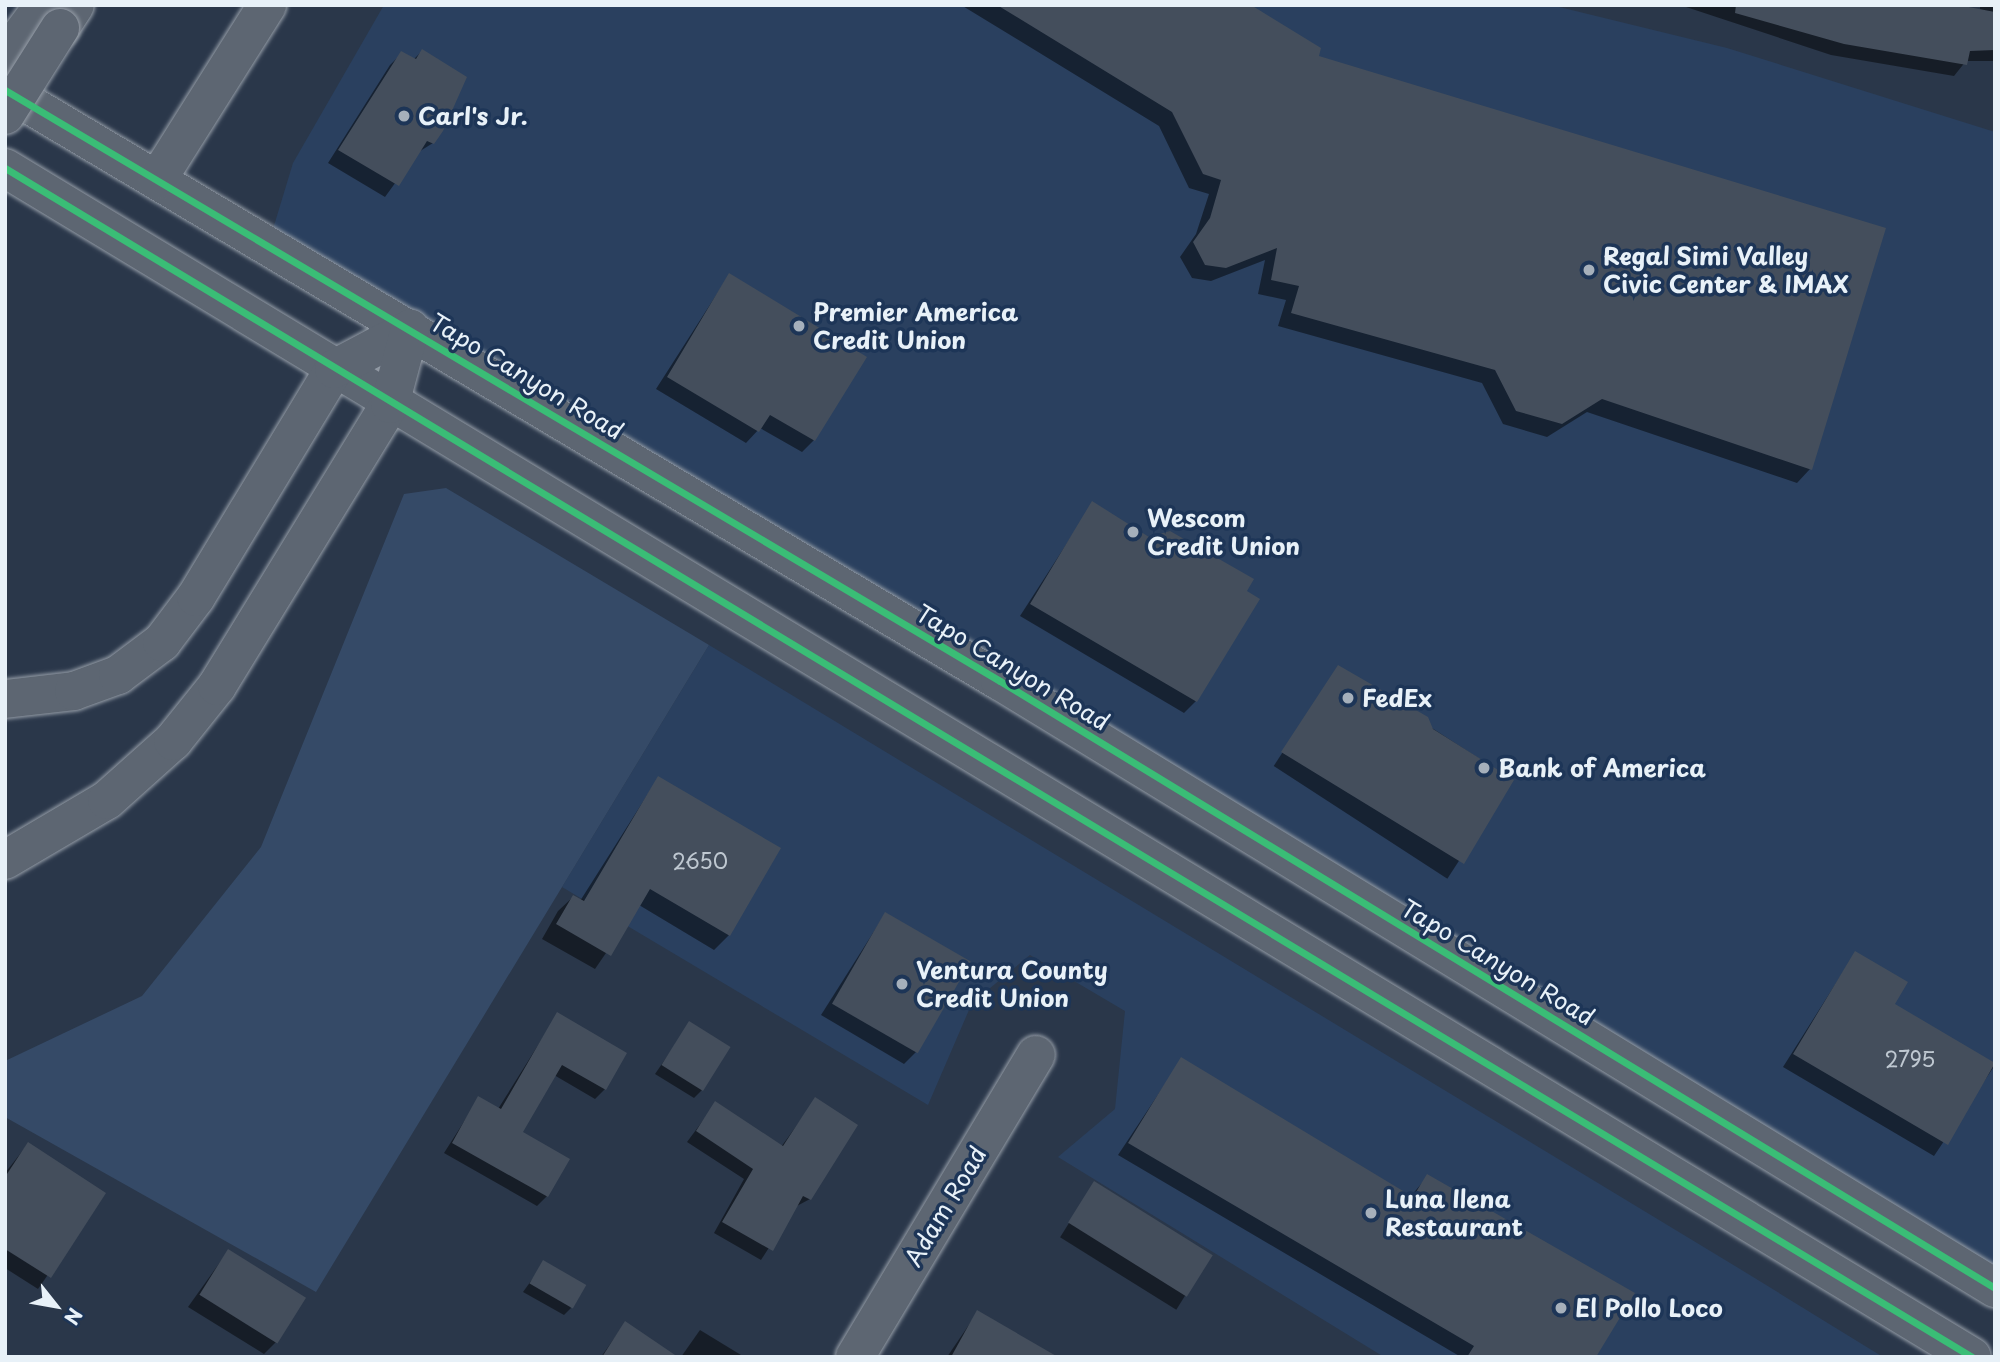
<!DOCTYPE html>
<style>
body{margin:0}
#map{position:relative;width:2000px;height:1362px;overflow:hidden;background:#2a374a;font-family:"Playpen Sans",sans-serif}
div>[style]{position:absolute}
.built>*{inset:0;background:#2a405f}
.green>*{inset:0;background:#354a67}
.shadow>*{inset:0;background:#0007;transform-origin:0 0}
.building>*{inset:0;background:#444e5c;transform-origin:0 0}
.roads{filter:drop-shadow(0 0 2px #959da7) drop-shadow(0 0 2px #959da7)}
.minor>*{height:38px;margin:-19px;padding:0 19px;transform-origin:19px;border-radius:19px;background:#5d6672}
.major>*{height:38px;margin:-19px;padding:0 19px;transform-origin:19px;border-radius:19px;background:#5d6672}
.highway>*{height:38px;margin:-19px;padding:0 19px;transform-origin:19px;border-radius:19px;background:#5d6672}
.bridges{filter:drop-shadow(0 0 2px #959da7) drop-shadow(0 0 2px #959da7)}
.highway-bridge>*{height:38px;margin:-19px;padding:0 19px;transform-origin:19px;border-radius:19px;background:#5d6672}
.cycleway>*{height:7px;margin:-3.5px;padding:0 3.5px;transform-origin:3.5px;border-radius:3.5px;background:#3abd76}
.dots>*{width:19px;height:19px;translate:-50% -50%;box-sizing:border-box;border:4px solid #1d3557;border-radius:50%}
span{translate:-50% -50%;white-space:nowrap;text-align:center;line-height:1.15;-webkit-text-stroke:7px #1d3557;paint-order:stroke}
.number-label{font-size:21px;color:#bfc8d1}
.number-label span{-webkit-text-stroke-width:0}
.poi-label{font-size:24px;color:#e8f1f8;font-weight:700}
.left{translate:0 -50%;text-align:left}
.street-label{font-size:24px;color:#e8f1f8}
.frame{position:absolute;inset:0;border:7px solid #e8f1f8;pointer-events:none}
.north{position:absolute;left:21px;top:1271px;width:70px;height:70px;-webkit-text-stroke:5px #1d3557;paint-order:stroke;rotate:121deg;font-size:19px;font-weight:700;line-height:28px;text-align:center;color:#e8f1f8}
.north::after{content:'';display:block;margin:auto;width:24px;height:32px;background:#e8f1f8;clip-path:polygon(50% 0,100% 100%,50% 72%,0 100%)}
</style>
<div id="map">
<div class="built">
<i style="clip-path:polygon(384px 5px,1551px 5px,1727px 48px,1995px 132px,1995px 1272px,273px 229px,293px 163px)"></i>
<i style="clip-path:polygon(709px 645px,1740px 1269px,1883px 1357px,1384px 1357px,1058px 1157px,1115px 1109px,1125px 1011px,1030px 955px,972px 1003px,928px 1105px,562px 887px)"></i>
</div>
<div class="green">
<i style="clip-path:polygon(446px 488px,709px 645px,316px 1292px,5px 1117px,5px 1061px,142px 996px,261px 847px,404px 494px)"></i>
</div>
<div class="shadow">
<i style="clip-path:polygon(961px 5px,1247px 5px,1810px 469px,1797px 483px,1587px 412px,1547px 437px,1503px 424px,1482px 383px,1278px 326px,1286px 300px,1258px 294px,1265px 260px,1211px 281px,1192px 278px,1180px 257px,1196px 234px,1209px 194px,1189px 188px,1159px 126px)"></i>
<i style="clip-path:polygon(1680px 5px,1948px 5px,1980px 11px,1980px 5px,1995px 5px,1995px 61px,1966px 61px,1954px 76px,1831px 55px)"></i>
<i style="clip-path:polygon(422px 51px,433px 143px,417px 153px,385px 197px,328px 163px,390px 65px,402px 53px,413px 60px)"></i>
<i style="clip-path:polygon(729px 275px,814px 440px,802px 452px,760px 428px,746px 443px,656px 389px)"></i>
<i style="clip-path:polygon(1093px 503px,1149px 539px,1196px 701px,1184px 713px,1020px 616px)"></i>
<i style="left:1338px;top:667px;width:207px;height:118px;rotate:33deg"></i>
<i style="clip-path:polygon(658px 778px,729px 935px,714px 950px,639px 905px,595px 969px,542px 939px,558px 911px,573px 897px,580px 901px)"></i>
<i style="clip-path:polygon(885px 914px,916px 1052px,904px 1064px,821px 1015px)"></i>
<i style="clip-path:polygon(1855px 953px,1892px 1005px,1995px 1065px,1934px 1156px,1783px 1067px)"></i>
<i style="clip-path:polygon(557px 1015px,605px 1089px,595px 1099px,554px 1075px,521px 1133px,547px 1196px,537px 1206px,444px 1153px,479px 1098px,498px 1109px)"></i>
<i style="clip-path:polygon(690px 1023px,702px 1090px,694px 1098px,655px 1074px)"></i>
<i style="clip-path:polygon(1181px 1060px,1410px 1197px,1428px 1176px,1594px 1357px,1461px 1357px,1118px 1155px)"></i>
<i style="clip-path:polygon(816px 1099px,810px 1199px,795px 1207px,761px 1260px,714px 1233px,744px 1179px,687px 1142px,716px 1103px,781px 1147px)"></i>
<i style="clip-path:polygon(28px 1144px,104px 1194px,38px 1289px,5px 1268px,5px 1173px)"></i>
<i style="left:1094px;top:1183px;width:137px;height:64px;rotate:32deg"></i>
<i style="clip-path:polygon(228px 1251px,276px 1342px,264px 1354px,188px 1307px)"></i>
<i style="clip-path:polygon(544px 1263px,571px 1308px,564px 1315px,523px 1292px)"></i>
<i style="clip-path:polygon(977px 1313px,1021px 1357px,947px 1357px)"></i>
<i style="clip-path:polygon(625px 1323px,675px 1357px,601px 1357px)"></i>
<i style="clip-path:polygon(700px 1330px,741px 1355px,740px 1357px,681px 1357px)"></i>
</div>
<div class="building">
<i style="clip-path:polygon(997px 5px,1251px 5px,1321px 48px,1319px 56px,1886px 228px,1812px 470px,1602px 399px,1562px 424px,1516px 411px,1495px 370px,1291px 313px,1299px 286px,1271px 280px,1277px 248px,1226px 268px,1205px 265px,1193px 242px,1210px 218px,1221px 180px,1203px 174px,1172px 112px)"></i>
<i style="clip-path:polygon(1736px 5px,1958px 5px,1995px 12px,1995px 50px,1970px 51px,1967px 65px,1844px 44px,1735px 13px)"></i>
<i style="clip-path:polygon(422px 49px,467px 77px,443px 131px,434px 144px,427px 141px,399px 186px,338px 150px,401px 51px,416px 59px)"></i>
<i style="clip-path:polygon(729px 273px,867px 357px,815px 441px,770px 415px,759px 432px,667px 377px)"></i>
<i style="clip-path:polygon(1092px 501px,1149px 537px,1170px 531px,1254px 579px,1247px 591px,1260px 599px,1197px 702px,1030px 604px)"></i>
<i style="clip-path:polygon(1338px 665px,1428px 717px,1433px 729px,1514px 780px,1464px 864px,1281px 752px)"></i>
<i style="clip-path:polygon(658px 776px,781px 848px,730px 936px,650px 889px,611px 956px,556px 924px,573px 895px,584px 901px)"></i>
<i style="left:885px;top:912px;width:99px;height:106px;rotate:30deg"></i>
<i style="clip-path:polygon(1855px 951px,1908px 982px,1895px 1004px,1995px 1063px,1948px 1145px,1793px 1054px)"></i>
<i style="clip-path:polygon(557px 1012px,627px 1053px,606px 1090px,562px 1065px,523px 1132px,570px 1159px,548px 1197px,452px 1143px,478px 1096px,501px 1109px)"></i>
<i style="left:689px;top:1021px;width:49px;height:52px;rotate:32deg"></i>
<i style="clip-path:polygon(1181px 1057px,1413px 1197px,1427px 1174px,1635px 1293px,1596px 1357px,1467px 1357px,1474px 1346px,1128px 1143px)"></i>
<i style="clip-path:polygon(815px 1097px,858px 1125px,811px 1200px,803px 1196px,773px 1251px,722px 1222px,753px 1169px,696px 1131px,715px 1101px,783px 1146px)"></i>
<i style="clip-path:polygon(28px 1142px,106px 1193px,51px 1278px,5px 1249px,5px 1177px)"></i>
<i style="left:1094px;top:1181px;width:140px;height:49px;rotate:32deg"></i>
<i style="left:228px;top:1249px;width:92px;height:54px;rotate:32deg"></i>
<i style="left:543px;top:1260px;width:50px;height:27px;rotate:30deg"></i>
<i style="clip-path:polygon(977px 1310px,1058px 1357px,951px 1357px)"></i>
<i style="clip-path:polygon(625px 1321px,678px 1357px,602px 1357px)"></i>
</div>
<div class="roads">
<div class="minor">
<i style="left:855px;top:1357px;width:352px;rotate:-59.1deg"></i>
</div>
<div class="major">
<i style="left:5px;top:90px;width:1157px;rotate:30.71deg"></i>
<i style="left:1000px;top:681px;width:1166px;rotate:31.39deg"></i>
<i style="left:5px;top:168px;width:2298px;rotate:31.15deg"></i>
</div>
<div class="highway">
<i style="left:60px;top:28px;width:27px;rotate:-57deg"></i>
<i style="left:5px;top:57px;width:65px;rotate:-53.1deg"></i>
<i style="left:157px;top:180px;width:207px;rotate:-57.8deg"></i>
<i style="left:5px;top:699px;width:69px;rotate:-6.6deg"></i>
<i style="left:74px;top:691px;width:47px;rotate:-20deg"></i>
<i style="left:118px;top:675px;width:55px;rotate:-36.9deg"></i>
<i style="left:162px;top:642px;width:56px;rotate:-52.9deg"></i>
<i style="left:196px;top:597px;width:267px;rotate:-58.8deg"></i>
<i style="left:334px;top:369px;width:86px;rotate:-27.8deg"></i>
<i style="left:5px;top:860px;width:118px;rotate:-30.5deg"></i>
<i style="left:107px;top:800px;width:89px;rotate:-41.8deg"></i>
<i style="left:173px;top:741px;width:70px;rotate:-51.3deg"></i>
<i style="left:217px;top:686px;width:331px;rotate:-58.5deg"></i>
<i style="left:390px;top:404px;width:78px;rotate:-75.1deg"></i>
</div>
</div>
<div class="bridges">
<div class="highway-bridge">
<i style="left:5px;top:115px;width:103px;rotate:-57.7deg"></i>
</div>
</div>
<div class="cycleway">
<i style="left:5px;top:90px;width:1157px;rotate:30.71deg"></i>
<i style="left:1000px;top:681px;width:1166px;rotate:31.39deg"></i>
<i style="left:5px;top:168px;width:2298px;rotate:31.15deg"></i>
</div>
<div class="dots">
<i style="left:404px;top:116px;background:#a6b0bb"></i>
<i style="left:1589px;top:270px;background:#a6b0bb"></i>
<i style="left:799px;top:326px;background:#a6b0bb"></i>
<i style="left:1133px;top:532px;background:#a6b0bb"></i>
<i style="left:1348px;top:698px;background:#a6b0bb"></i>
<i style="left:1484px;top:768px;background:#a6b0bb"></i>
<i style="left:902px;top:984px;background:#a6b0bb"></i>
<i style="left:1371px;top:1213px;background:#a6b0bb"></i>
<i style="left:1561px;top:1308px;background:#a6b0bb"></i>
</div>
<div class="number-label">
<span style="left:700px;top:860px">2650</span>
<span style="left:1910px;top:1058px">2795</span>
</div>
<div class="poi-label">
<span class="left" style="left:418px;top:116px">Carl's Jr.</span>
<span class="left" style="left:1603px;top:270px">Regal Simi Valley<br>Civic Center &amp; IMAX</span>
<span class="left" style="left:813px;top:326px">Premier America<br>Credit Union</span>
<span class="left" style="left:1147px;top:532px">Wescom<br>Credit Union</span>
<span class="left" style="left:1362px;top:698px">FedEx</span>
<span class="left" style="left:1498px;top:768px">Bank of America</span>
<span class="left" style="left:916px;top:984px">Ventura County<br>Credit Union</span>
<span class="left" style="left:1385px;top:1213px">Luna llena<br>Restaurant</span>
<span class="left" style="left:1575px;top:1308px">El Pollo Loco</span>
</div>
<div class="street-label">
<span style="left:527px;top:376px;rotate:31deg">Tapo Canyon Road</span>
<span style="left:1013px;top:667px;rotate:31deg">Tapo Canyon Road</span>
<span style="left:1498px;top:962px;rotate:31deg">Tapo Canyon Road</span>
<span style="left:945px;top:1206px;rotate:-59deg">Adam Road</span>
</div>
<div class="frame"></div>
<div class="north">N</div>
</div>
